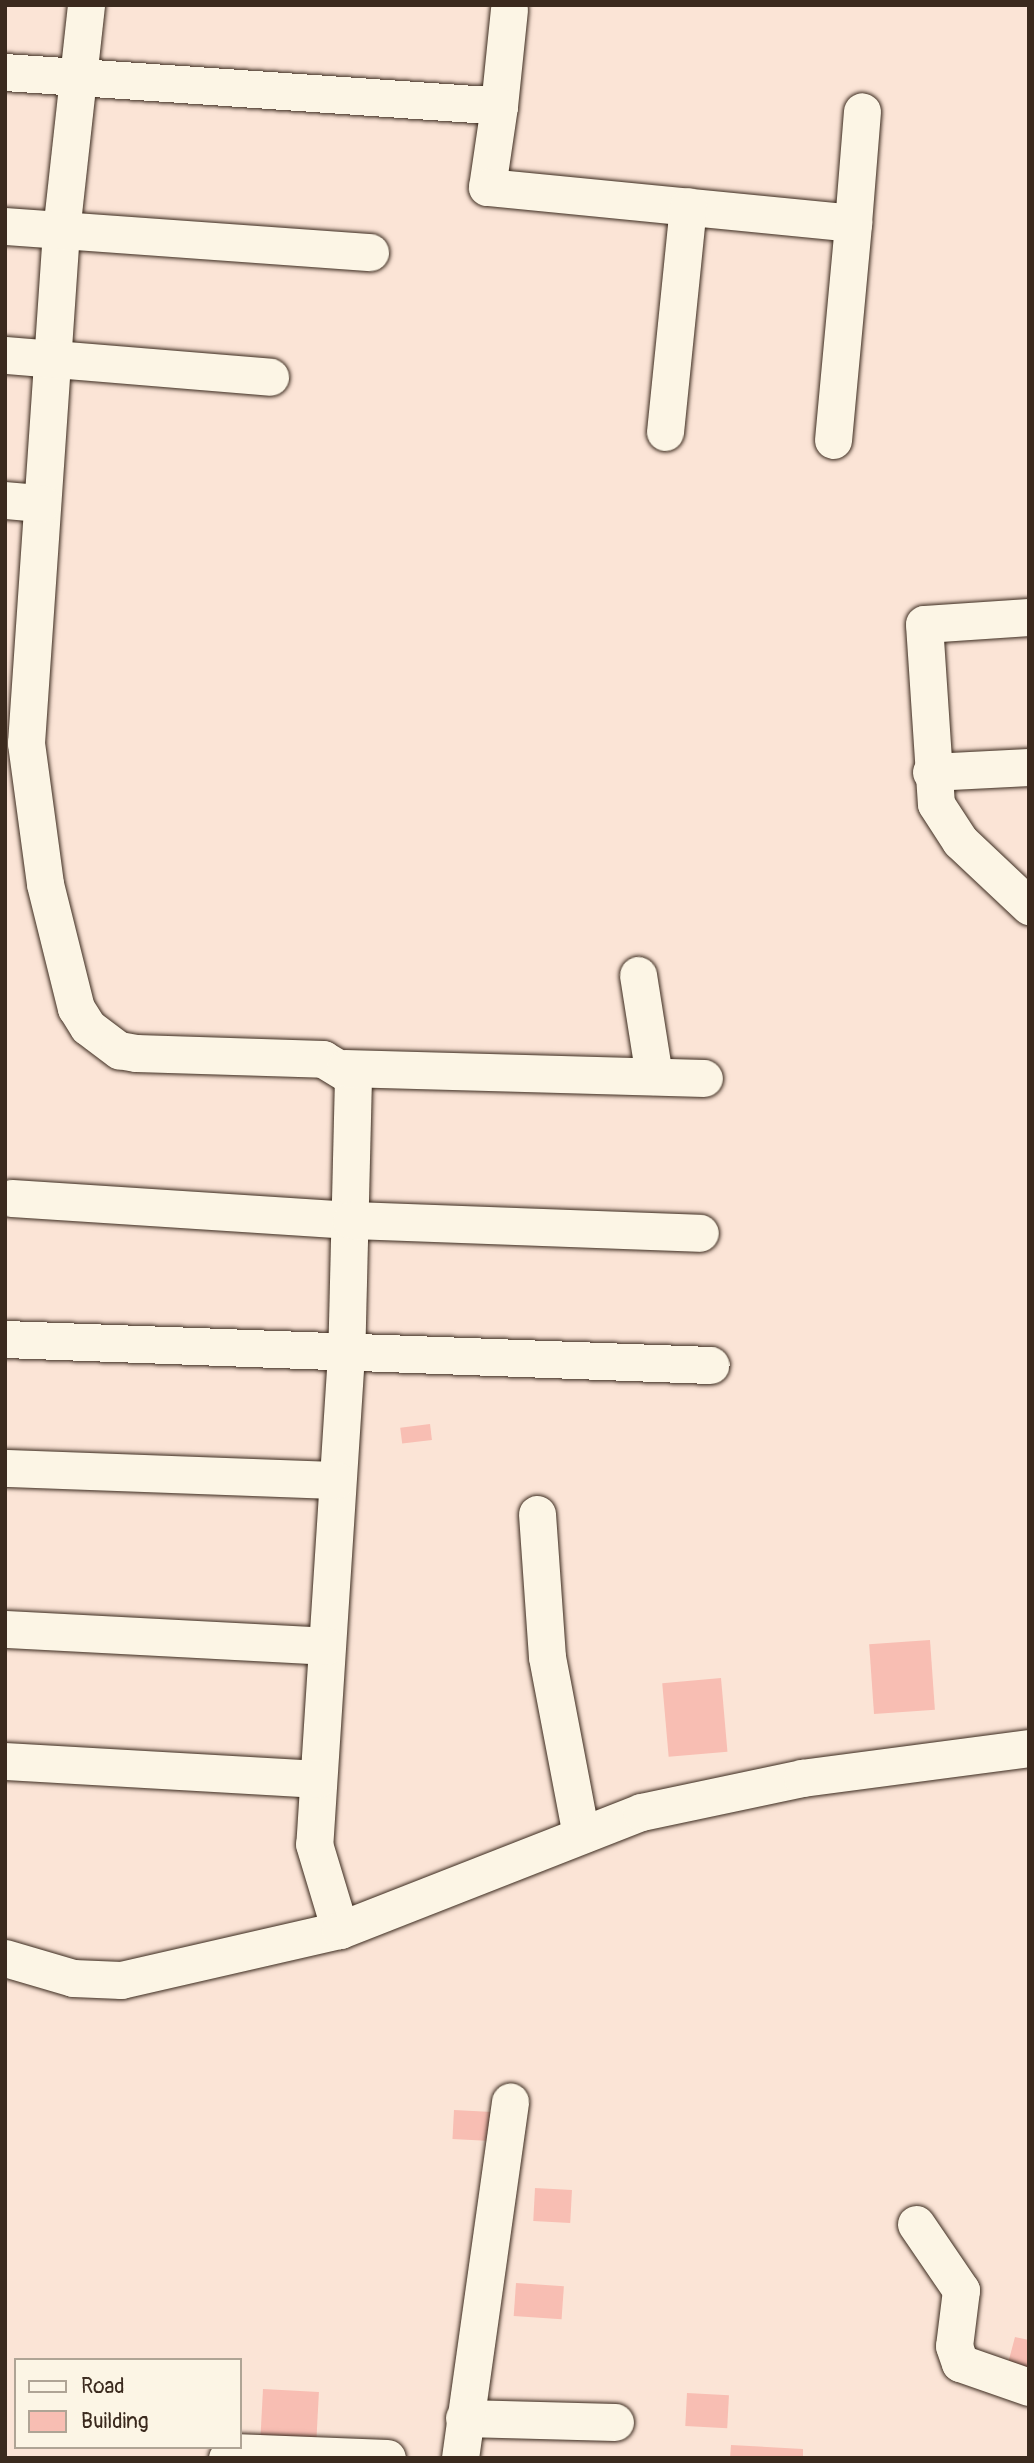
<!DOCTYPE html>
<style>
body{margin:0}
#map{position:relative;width:1034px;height:2463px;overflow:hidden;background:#fbe4d6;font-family:Pangolin,sans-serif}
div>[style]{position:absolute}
.building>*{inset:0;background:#f8beb3;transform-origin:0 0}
.roads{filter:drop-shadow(0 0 2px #3b2a1e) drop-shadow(0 0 2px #3b2a1e)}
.minor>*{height:37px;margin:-18.5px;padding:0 18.5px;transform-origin:18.5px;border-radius:18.5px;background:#fcf5e5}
span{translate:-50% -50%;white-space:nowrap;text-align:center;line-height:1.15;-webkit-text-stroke:5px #fcf5e5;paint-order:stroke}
.frame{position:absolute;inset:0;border:7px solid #3b2a1e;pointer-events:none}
.legend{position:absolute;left:14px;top:2358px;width:228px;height:91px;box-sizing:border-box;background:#fcf5e5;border:2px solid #afa495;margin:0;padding:9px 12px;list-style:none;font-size:21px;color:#3b2a1e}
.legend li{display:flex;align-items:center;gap:14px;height:35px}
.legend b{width:35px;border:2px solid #afa495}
</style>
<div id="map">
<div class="building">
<i style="left:430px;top:1424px;width:16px;height:30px;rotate:83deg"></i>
<i style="left:930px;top:1640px;width:70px;height:61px;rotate:86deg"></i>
<i style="left:721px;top:1678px;width:74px;height:59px;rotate:85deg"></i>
<i style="left:454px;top:2110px;width:43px;height:29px;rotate:3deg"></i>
<i style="left:535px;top:2188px;width:37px;height:33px;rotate:3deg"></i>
<i style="left:516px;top:2283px;width:48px;height:33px;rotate:4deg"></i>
<i style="clip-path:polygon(1015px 2337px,1029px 2340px,1029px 2372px,1007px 2367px)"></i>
<i style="left:263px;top:2389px;width:56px;height:52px;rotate:3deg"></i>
<i style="left:687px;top:2393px;width:42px;height:33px;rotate:3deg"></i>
<i style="clip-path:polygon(731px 2445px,803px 2449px,803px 2458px,730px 2458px)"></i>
</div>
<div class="roads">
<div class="minor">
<i style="left:86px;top:5px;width:227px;rotate:96.3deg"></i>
<i style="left:61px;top:231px;width:513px;rotate:93.91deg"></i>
<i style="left:26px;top:743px;width:142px;rotate:82.3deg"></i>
<i style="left:45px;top:884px;width:128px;rotate:76deg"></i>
<i style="left:76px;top:1008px;width:22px;rotate:58deg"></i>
<i style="left:88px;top:1027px;width:39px;rotate:37deg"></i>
<i style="left:119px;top:1050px;width:17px;rotate:10deg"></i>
<i style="left:136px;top:1053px;width:187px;rotate:1.8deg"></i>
<i style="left:323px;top:1059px;width:35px;rotate:31deg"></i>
<i style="left:353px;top:1077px;width:277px;rotate:91.4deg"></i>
<i style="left:346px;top:1354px;width:491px;rotate:93.7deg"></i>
<i style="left:314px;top:1844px;width:90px;rotate:73.2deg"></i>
<i style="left:5px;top:72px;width:495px;rotate:3.9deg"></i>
<i style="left:499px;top:106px;width:97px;rotate:-84.1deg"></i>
<i style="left:499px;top:106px;width:82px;rotate:98.4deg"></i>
<i style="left:487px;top:187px;width:368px;rotate:5.6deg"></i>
<i style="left:853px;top:223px;width:112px;rotate:-85.4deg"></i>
<i style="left:5px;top:226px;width:366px;rotate:4.1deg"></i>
<i style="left:5px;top:355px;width:266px;rotate:4.7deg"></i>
<i style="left:665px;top:432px;width:227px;rotate:-84.2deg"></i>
<i style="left:833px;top:440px;width:218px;rotate:-84.7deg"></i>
<i style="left:5px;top:500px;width:37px;rotate:5deg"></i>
<i style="left:1029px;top:617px;width:105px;rotate:176.2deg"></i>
<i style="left:924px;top:624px;width:180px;rotate:86.2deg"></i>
<i style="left:936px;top:804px;width:44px;rotate:57deg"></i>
<i style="left:960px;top:841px;width:95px;rotate:43.3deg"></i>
<i style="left:931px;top:772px;width:98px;rotate:-2.9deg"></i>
<i style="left:638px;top:975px;width:102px;rotate:81deg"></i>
<i style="left:345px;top:1068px;width:359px;rotate:1.6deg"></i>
<i style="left:11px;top:1198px;width:341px;rotate:3.7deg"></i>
<i style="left:351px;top:1220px;width:349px;rotate:2.1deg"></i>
<i style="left:5px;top:1339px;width:706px;rotate:2.11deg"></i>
<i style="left:5px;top:1468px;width:331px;rotate:2.1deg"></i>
<i style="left:537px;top:1514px;width:143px;rotate:86deg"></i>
<i style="left:547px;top:1657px;width:181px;rotate:79.2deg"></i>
<i style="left:5px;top:1629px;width:321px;rotate:3deg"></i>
<i style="left:5px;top:1761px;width:313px;rotate:3.3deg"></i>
<i style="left:5px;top:1958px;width:71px;rotate:16.4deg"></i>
<i style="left:73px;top:1978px;width:48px;rotate:2.4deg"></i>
<i style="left:121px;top:1980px;width:225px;rotate:-12.9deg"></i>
<i style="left:340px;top:1930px;width:323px;rotate:-21.4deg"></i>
<i style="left:641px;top:1812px;width:165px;rotate:-11.9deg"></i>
<i style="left:802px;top:1778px;width:229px;rotate:-7.5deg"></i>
<i style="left:916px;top:2224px;width:80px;rotate:55.7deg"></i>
<i style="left:961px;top:2290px;width:56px;rotate:97.1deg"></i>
<i style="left:954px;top:2346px;width:18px;rotate:71deg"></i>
<i style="left:960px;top:2363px;width:73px;rotate:19.2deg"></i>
<i style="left:464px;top:2418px;width:151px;rotate:1.5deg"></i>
<i style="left:227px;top:2458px;width:8px;rotate:-45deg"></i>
<i style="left:233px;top:2452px;width:154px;rotate:2.2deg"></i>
<i style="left:460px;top:2458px;width:360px;rotate:-82deg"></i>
</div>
</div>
<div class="frame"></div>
<ul class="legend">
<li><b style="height:9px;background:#fcf5e5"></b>Road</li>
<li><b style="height:19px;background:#f8beb3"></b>Building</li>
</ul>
</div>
